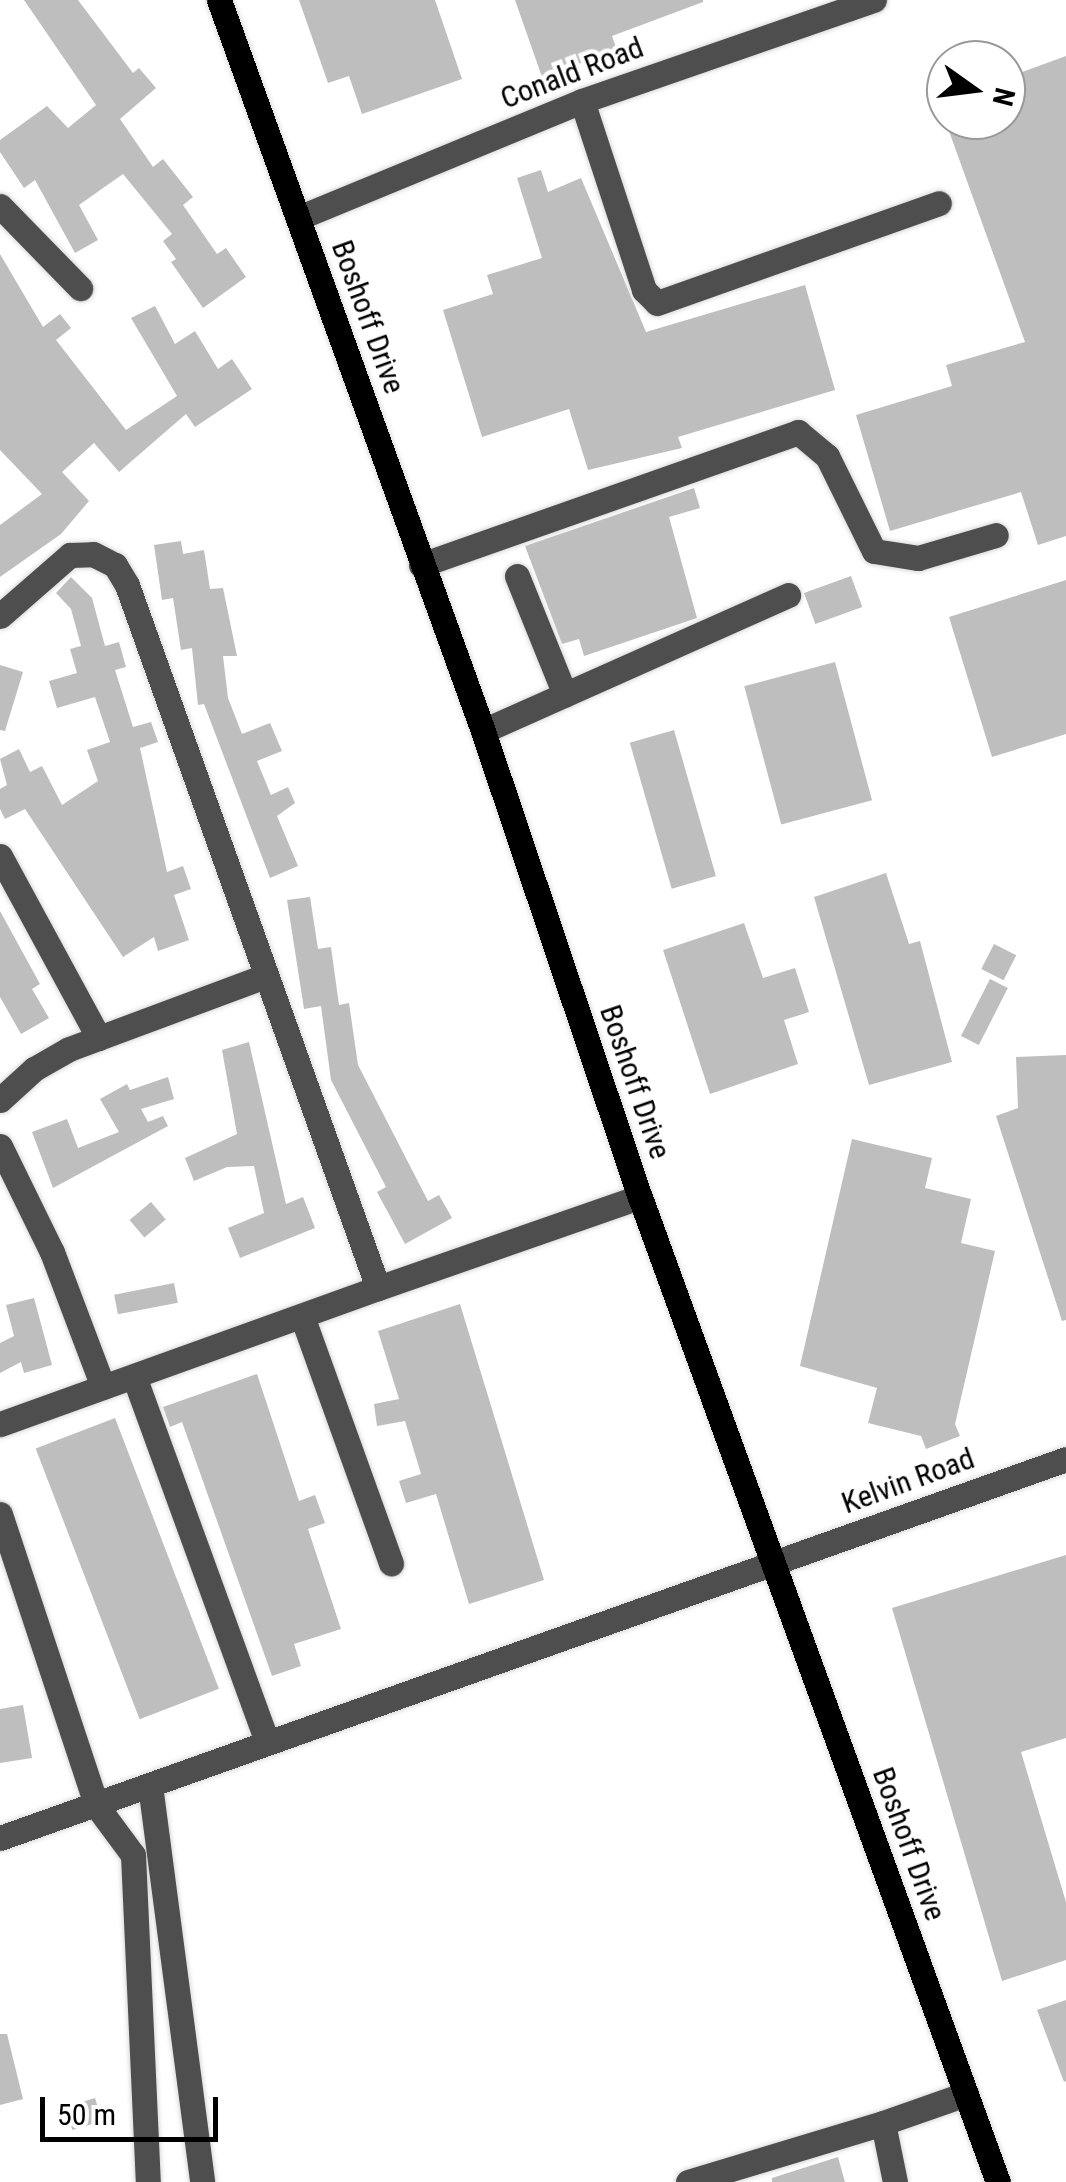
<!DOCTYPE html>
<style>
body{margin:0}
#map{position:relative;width:1066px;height:2182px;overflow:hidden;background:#fff;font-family:"Roboto Condensed",sans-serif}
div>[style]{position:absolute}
.building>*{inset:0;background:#bebebe;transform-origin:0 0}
.roads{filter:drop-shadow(0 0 2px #dbdbdb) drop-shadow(0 0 2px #dbdbdb)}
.minor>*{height:25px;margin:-12.5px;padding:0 12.5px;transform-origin:12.5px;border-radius:12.5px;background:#4e4e4e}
.major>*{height:25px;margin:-12.5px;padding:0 12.5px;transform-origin:12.5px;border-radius:12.5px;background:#000}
span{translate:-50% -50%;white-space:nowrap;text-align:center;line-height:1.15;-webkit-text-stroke:9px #fff;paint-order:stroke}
.street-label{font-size:30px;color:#000}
.north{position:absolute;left:926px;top:40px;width:100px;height:100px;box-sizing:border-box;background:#fff;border:2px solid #999;border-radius:50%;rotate:104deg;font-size:28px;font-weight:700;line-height:40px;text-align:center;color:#000}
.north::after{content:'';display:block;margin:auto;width:35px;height:45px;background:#000;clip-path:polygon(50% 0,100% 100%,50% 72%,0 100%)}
.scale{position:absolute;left:40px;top:2097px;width:178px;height:45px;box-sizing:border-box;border:5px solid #000;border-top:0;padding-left:12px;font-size:30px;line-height:35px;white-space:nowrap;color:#000;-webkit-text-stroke:8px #fff;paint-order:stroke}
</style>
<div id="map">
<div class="building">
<i style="clip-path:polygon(24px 0,78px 0,133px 73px,139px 68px,156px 88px,120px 119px,153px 167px,163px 159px,193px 197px,183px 205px,217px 254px,226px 248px,246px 277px,203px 308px,171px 262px,176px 259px,163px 241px,172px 234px,123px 174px,79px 205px,98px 240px,75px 253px,35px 180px,24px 188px,0 152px,0 140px,47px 106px,68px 128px,96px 105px)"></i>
<i style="clip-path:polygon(299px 0,435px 0,462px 79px,362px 114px,349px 76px,328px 83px)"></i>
<i style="clip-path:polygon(515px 0,703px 0,703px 2px,612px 36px,617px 50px,542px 77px)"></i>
<i style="clip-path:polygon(1066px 56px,1066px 536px,1038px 545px,1021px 492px,890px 531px,856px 415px,952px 386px,946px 365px,1025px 342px,945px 120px,1006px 120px,1006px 78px)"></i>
<i style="clip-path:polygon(541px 170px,548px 192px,581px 178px,646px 332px,805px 285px,835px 390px,678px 437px,682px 448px,588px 470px,569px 409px,482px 437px,443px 310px,493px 294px,487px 275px,542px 258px,517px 178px)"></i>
<i style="clip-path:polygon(0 254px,43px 327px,60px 314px,71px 328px,56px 340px,126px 430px,177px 396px,131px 318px,155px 306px,175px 344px,195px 331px,218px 369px,232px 359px,252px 389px,195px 427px,186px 414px,119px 472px,94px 443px,62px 472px,89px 501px,61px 534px,0 577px,0 525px,42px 494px,0 450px)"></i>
<i style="clip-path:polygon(694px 488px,700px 508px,669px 517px,697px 618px,584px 656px,579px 639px,562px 644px,525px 546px)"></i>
<i style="clip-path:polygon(181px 541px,183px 554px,204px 550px,210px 589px,223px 588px,237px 656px,223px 656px,228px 698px,242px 734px,270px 723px,282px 751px,257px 761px,271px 795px,288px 787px,295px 803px,277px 816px,298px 866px,270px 878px,204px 704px,198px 705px,192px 648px,181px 650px,173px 598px,162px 600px,154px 545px)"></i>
<i style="left:851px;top:576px;width:33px;height:50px;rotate:70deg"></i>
<i style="clip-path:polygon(71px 577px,92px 598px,105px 646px,119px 642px,126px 667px,115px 670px,133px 727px,151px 722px,158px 742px,140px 748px,167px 872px,183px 866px,191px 889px,174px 895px,189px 940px,158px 951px,154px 937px,123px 957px,25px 809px,5px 819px,0 809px,0 789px,7px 785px,0 759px,19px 749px,30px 772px,42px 766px,62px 805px,98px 781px,87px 750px,110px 742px,95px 697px,57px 708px,49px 681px,77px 673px,70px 649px,81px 646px,71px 609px,56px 593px)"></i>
<i style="clip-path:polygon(1066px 580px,1066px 734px,992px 757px,949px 617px)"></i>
<i style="left:835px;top:662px;width:143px;height:94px;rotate:75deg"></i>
<i style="clip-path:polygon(0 665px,23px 672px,5px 731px,0 730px)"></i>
<i style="left:674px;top:730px;width:152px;height:46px;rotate:74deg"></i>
<i style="clip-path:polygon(886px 873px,909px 944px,920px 941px,952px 1062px,869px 1085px,814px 897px)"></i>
<i style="clip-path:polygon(310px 897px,318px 949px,331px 947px,339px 1005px,349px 1003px,358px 1065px,428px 1201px,439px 1195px,452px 1218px,405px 1244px,377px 1192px,386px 1187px,331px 1080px,321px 1006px,304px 1009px,287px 900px)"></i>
<i style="clip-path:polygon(0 911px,40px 984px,32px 989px,49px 1018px,21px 1034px,0 997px)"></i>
<i style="clip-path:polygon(744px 923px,763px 978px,795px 968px,809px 1012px,784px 1020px,798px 1064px,710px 1094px,663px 950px)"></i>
<i style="left:994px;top:944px;width:25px;height:28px;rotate:27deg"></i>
<i style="left:990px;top:979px;width:20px;height:64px;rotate:27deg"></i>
<i style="clip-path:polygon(249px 1042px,286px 1204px,303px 1197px,315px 1228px,240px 1258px,228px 1228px,264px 1213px,254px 1166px,227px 1167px,194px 1181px,185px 1158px,237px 1134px,222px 1050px)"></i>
<i style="clip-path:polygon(1066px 1055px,1066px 1320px,1062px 1321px,996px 1116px,1018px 1108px,1016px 1057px)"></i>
<i style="clip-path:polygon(168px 1077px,174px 1099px,141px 1109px,148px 1122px,163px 1116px,168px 1126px,53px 1188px,32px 1132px,67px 1119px,78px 1148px,119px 1132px,100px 1099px,127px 1084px,130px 1090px)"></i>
<i style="clip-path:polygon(852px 1139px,932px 1158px,925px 1188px,971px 1199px,961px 1243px,995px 1251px,955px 1424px,960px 1436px,926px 1449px,921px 1436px,868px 1423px,877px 1388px,800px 1366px)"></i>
<i style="left:151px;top:1202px;width:23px;height:28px;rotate:50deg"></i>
<i style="left:174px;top:1283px;width:20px;height:61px;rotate:79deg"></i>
<i style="clip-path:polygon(34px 1298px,52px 1365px,24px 1373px,21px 1362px,0 1373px,0 1343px,14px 1336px,6px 1305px)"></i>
<i style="clip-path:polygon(460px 1304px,544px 1580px,469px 1604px,436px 1494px,406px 1503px,399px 1481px,421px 1474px,405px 1421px,377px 1426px,374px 1404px,399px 1399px,378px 1331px)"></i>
<i style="clip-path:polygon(257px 1374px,299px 1501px,315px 1495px,325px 1523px,308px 1529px,341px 1629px,294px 1644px,301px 1666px,272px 1676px,182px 1422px,170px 1427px,163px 1407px)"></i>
<i style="left:115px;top:1418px;width:290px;height:85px;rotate:69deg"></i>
<i style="clip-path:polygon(1066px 1555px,1066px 1738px,1021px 1752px,1066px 1902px,1066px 1960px,1002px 1981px,892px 1608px)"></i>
<i style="clip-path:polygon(23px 1705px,32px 1758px,0 1763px,0 1709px)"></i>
<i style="clip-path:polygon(1066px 2000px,1066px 2081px,1064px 2082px,1037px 2010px)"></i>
<i style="clip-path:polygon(0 2034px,7px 2034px,23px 2099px,0 2105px)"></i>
<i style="left:95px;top:2098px;width:24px;height:31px;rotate:73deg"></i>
<i style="clip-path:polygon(838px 2157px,845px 2182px,772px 2182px,772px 2178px)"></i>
</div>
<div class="roads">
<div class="minor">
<i style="left:582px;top:101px;width:199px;rotate:71.8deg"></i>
<i style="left:644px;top:290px;width:18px;rotate:45deg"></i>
<i style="left:657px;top:303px;width:299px;rotate:-19.5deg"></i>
<i style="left:0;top:206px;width:115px;rotate:45.7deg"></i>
<i style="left:298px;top:218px;width:307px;rotate:-22.4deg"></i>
<i style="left:582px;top:101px;width:309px;rotate:-19.1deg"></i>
<i style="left:421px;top:565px;width:400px;rotate:-19.4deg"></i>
<i style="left:798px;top:432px;width:38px;rotate:40deg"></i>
<i style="left:827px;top:456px;width:106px;rotate:63.7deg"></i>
<i style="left:874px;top:551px;width:45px;rotate:9deg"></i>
<i style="left:918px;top:558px;width:81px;rotate:-16.4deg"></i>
<i style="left:517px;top:576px;width:128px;rotate:68deg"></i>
<i style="left:0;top:616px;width:93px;rotate:-41.1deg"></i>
<i style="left:70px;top:555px;width:23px;rotate:-2deg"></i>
<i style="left:93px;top:554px;width:25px;rotate:27deg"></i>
<i style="left:115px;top:565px;width:23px;rotate:59deg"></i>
<i style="left:127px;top:585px;width:746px;rotate:70.35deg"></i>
<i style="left:378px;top:1288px;width:402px;rotate:160.2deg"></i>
<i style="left:483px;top:731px;width:334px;rotate:-24deg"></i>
<i style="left:0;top:856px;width:207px;rotate:61.5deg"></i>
<i style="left:0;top:1100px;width:46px;rotate:-42.4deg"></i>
<i style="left:34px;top:1069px;width:40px;rotate:-29.7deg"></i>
<i style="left:69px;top:1049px;width:209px;rotate:-20.4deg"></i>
<i style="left:0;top:1146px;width:118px;rotate:63.9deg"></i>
<i style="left:52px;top:1252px;width:144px;rotate:69.3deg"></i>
<i style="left:378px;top:1288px;width:277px;rotate:-19.2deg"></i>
<i style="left:302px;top:1316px;width:263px;rotate:70.2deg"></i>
<i style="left:135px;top:1379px;width:386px;rotate:70deg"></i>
<i style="left:0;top:1514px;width:306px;rotate:71.7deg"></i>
<i style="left:96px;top:1805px;width:62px;rotate:53.5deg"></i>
<i style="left:133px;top:1855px;width:327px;rotate:87.4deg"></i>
<i style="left:150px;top:1785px;width:400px;rotate:82.5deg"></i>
<i style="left:0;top:1838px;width:1131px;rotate:-19.57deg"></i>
<i style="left:688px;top:2182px;width:204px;rotate:-16.8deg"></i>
<i style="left:895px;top:2182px;width:60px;rotate:-101.5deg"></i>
<i style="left:883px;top:2123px;width:88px;rotate:-19.3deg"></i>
</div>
<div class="major">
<i style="left:219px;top:0;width:777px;rotate:70.14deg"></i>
<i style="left:483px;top:731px;width:492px;rotate:71.4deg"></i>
<i style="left:640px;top:1197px;width:1048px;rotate:70.03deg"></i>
</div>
</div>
<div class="street-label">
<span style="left:572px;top:73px;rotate:-21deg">Conald Road</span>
<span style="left:368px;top:317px;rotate:70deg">Boshoff Drive</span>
<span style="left:635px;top:1082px;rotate:71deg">Boshoff Drive</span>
<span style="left:908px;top:1481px;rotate:-20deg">Kelvin Road</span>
<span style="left:909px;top:1844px;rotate:70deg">Boshoff Drive</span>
</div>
<div class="north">N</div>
<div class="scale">50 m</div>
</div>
